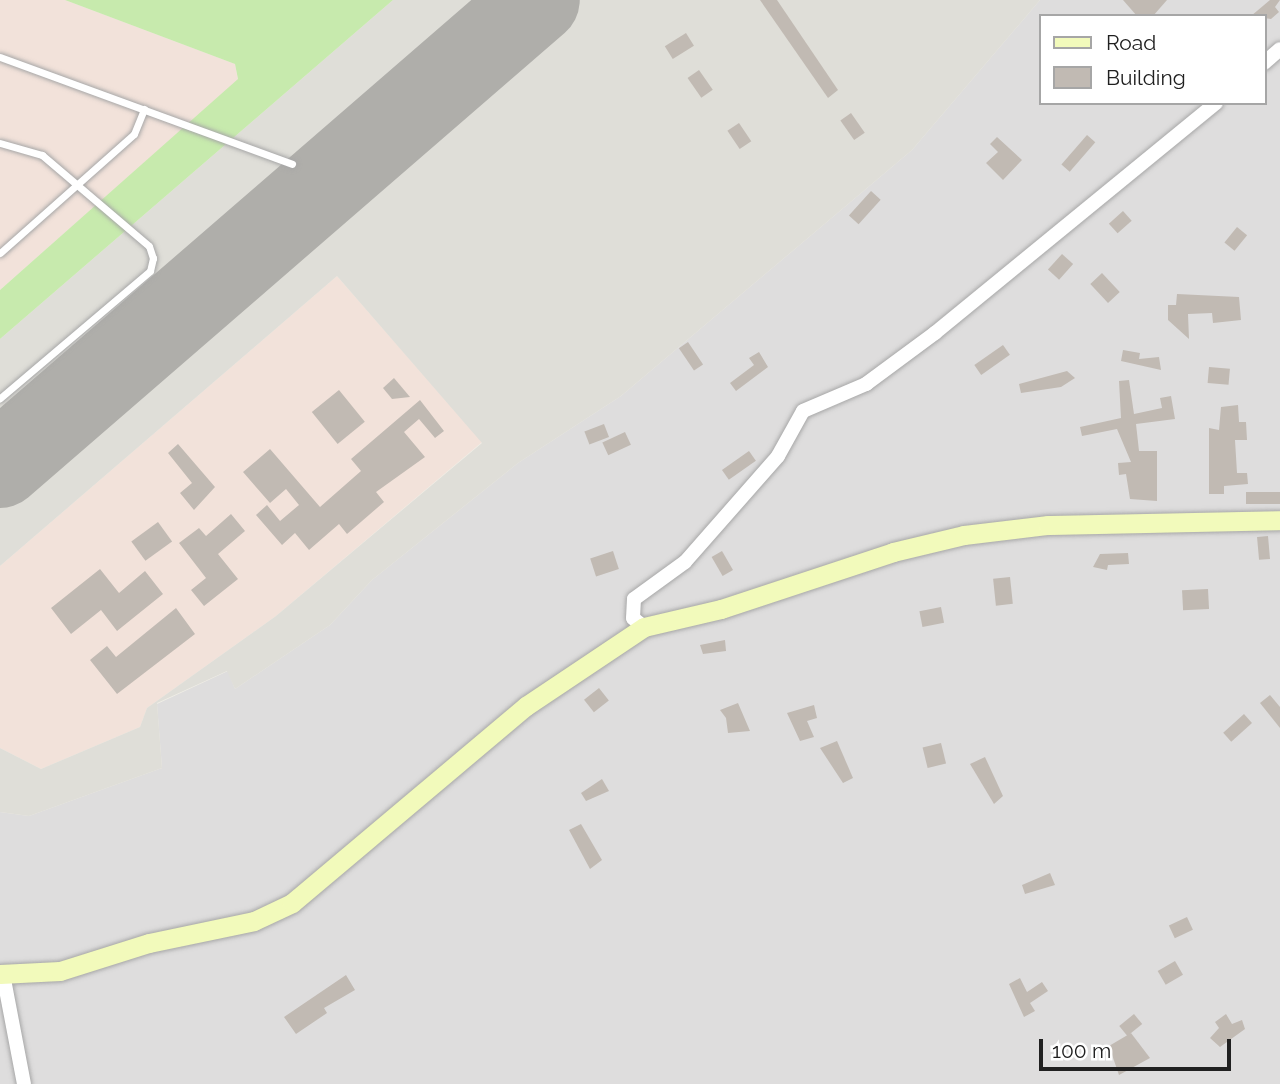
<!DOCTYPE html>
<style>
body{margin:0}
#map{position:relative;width:1280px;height:1084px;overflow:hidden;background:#f0eee6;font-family:Raleway,sans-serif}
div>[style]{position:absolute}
.residential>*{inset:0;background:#dedddd}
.military>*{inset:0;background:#f2e2da}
.airport>*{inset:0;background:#dfded8}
.grass>*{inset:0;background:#c7eaad}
.runway>*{height:86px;margin:-43px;padding:0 43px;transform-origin:43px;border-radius:43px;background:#afaeaa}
.building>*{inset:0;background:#c1bab3;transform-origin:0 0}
.roads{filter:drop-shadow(0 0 2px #a7a7a7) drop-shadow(0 0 2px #a7a7a7)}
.lane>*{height:7px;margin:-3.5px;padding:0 3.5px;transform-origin:3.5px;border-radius:3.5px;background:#fff}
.street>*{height:14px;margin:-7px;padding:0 7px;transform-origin:7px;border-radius:7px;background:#fff}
.secondary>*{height:19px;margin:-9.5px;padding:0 9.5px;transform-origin:9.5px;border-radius:9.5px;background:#f2fabb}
span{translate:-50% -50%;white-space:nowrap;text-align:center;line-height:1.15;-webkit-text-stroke:5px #fff;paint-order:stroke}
.legend{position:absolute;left:1039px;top:14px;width:228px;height:91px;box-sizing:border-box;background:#fff;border:2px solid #a6a6a6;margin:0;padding:9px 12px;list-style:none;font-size:21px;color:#202020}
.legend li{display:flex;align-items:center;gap:14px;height:35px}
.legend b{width:35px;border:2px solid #a6a6a6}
.scale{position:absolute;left:1039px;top:1039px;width:192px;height:32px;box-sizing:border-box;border:4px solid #202020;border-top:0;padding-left:9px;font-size:21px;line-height:24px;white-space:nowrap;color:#202020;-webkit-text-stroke:5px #fff;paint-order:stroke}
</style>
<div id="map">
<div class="residential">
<i style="clip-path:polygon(evenodd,1040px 0,1280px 0,1280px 1084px,0 1084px,0 812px,29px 816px,162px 768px,157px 704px,228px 671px,235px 689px,330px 625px,372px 580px,518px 463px,621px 396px,912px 150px,1040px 0,1040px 16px,1264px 16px,1264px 103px,1040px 103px,1040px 16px)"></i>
</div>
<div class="military">
<i style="clip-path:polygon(0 0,65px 0,235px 64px,238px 80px,0 290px)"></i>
<i style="clip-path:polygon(337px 276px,482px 442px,276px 616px,147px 708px,140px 727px,41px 769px,0 748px,0 566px)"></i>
</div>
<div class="airport">
<i style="clip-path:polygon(393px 0,1040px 0,912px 150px,621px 396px,518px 463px,372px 580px,330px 625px,235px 689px,227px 671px,157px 703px,162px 768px,29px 816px,0 812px,0 748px,41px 769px,140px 727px,147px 708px,276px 616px,482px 443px,337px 276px,0 566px,0 339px)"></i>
</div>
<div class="grass">
<i style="clip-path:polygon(65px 0,393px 0,0 339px,0 290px,238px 79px,235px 64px)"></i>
</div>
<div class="runway">
<i style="left:0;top:465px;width:710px;rotate:-40.89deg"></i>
</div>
<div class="building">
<i style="clip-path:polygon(760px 0,777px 0,838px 90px,828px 98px)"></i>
<i style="clip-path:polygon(1123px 0,1167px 0,1153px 16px,1137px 16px)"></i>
<i style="clip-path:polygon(1270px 0,1280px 0,1275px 7px,1279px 12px,1271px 19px,1251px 16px)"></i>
<i style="left:686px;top:33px;width:15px;height:25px;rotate:58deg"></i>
<i style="left:699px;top:70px;width:24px;height:14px;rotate:55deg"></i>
<i style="left:851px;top:113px;width:24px;height:13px;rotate:55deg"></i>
<i style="left:739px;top:123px;width:22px;height:14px;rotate:56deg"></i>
<i style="left:1087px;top:135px;width:11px;height:39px;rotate:41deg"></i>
<i style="clip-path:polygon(997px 137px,1022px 160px,1003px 180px,986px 163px,998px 152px,990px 144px)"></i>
<i style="left:871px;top:191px;width:13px;height:33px;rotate:42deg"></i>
<i style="left:1123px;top:211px;width:13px;height:19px;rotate:48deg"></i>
<i style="left:1237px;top:227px;width:13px;height:20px;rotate:39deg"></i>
<i style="left:1062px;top:254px;width:15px;height:21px;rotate:42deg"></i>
<i style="left:1102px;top:273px;width:26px;height:16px;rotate:47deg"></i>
<i style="clip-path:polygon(1177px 294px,1239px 297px,1241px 320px,1213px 323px,1212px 313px,1188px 314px,1189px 339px,1168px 320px,1168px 305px,1176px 305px)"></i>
<i style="left:688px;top:342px;width:27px;height:11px;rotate:56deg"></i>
<i style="left:1003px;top:345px;width:12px;height:35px;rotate:55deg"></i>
<i style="clip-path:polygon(1123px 350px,1140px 353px,1139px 359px,1159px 357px,1161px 370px,1121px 361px)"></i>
<i style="clip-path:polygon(759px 352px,768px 367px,736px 391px,730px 383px,754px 365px,749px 358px)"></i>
<i style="left:1209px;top:367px;width:21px;height:16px;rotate:5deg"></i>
<i style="clip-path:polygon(1067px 371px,1075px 378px,1061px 387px,1021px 393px,1019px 384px)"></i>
<i style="clip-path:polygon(394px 378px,410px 397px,392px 399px,383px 388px)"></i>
<i style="clip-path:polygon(1129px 380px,1134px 414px,1162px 408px,1160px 398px,1171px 396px,1175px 419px,1136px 424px,1139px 451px,1157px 451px,1157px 501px,1130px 499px,1126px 474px,1119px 475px,1118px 463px,1131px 462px,1117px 429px,1082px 436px,1080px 427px,1121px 418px,1119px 381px)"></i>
<i style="left:339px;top:390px;width:41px;height:35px;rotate:51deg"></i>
<i style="clip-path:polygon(420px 400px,444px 431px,435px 438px,419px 419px,404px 432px,425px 457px,376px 492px,384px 502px,347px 534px,339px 524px,309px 550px,295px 533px,282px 545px,256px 515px,267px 505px,280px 521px,299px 505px,286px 489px,270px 503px,243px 472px,270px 449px,320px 507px,361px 471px,351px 459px)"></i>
<i style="clip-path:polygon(1238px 405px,1239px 422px,1246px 422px,1247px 440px,1235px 440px,1237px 473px,1247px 473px,1248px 484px,1224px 486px,1224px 494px,1209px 494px,1209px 428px,1219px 430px,1221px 407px)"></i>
<i style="left:604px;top:424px;width:14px;height:21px;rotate:69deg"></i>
<i style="left:625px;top:432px;width:14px;height:25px;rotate:65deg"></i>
<i style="clip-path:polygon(178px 444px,215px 487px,194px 510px,180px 493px,192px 483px,168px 453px)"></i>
<i style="left:749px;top:451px;width:12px;height:33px;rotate:55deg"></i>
<i style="left:1280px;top:492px;width:12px;height:34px;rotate:90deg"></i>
<i style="clip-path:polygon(231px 514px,245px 531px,218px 554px,238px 579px,204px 606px,191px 590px,206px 578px,179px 543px,199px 528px,206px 536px)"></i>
<i style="left:158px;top:522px;width:24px;height:33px;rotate:54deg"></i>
<i style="left:1268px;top:536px;width:23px;height:11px;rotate:85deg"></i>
<i style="left:613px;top:551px;width:19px;height:24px;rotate:72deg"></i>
<i style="left:722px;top:551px;width:22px;height:12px;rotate:60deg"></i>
<i style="clip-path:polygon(1128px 553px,1129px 564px,1108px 565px,1107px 570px,1093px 567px,1100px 554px)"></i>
<i style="clip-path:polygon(100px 569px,119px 593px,145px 571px,163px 594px,117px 631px,101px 610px,71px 634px,51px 608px)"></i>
<i style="left:1010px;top:577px;width:27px;height:17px;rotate:84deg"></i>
<i style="left:1208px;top:589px;width:20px;height:26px;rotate:87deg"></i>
<i style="left:941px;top:607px;width:16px;height:22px;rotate:79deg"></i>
<i style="clip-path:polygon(176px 608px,195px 634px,117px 694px,90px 660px,107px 646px,116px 657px)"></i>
<i style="clip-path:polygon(725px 640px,726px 651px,703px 654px,700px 645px)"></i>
<i style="left:599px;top:688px;width:16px;height:19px;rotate:52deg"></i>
<i style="clip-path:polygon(1270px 695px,1280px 707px,1280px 728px,1260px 703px)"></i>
<i style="clip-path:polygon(738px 703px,750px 731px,728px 733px,726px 718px,720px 710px)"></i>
<i style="clip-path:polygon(814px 705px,817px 718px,807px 721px,814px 737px,800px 741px,787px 713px)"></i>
<i style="left:1244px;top:714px;width:12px;height:28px;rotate:48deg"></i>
<i style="clip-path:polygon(837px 741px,853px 778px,843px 783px,820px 748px)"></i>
<i style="left:941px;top:743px;width:21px;height:19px;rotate:76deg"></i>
<i style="clip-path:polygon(985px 757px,1003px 796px,994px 804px,970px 764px)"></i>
<i style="clip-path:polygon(602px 779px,609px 791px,586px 801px,581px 793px)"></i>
<i style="clip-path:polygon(581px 824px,602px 860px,590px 869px,569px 830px)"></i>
<i style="clip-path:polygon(1050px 873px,1055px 885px,1025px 894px,1022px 885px)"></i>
<i style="left:1187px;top:917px;width:14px;height:20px;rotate:65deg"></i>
<i style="left:1175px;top:961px;width:16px;height:20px;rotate:60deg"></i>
<i style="clip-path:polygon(346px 975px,355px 990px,324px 1008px,327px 1013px,296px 1034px,284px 1017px)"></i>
<i style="clip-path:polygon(1020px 978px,1027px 992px,1042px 982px,1048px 991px,1030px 1003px,1035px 1011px,1024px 1017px,1009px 984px)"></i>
<i style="left:1134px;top:1014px;width:13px;height:19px;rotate:51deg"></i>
<i style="clip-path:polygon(1226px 1014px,1232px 1024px,1242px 1020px,1245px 1029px,1220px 1047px,1210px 1038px,1219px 1028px,1215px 1022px)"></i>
<i style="clip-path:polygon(1131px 1033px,1150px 1058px,1119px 1075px,1109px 1046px)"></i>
</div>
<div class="roads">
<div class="lane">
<i style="left:0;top:57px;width:311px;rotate:20.1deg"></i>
<i style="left:0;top:143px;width:44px;rotate:15.9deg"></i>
<i style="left:42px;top:155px;width:140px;rotate:40.4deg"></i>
<i style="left:149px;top:246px;width:13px;rotate:72deg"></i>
<i style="left:153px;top:258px;width:13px;rotate:103deg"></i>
<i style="left:150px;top:271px;width:197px;rotate:139.7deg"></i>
<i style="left:0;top:253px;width:179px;rotate:-41.6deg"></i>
<i style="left:134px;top:134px;width:27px;rotate:-68deg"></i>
</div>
<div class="street">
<i style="left:1264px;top:63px;width:21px;rotate:-41deg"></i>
<i style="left:644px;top:627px;width:14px;rotate:-141deg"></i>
<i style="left:633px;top:618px;width:19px;rotate:-87deg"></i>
<i style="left:634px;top:599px;width:63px;rotate:-36deg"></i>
<i style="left:685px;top:562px;width:141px;rotate:-48.7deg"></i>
<i style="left:778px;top:456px;width:51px;rotate:-60.9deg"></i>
<i style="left:803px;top:411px;width:69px;rotate:-23.2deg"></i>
<i style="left:866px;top:384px;width:86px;rotate:-36.5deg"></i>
<i style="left:935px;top:333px;width:363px;rotate:-39.3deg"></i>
<i style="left:3px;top:974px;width:112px;rotate:79.2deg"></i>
</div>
<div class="secondary">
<i style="left:0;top:974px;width:60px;rotate:-2.9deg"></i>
<i style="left:60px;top:971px;width:93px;rotate:-17.5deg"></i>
<i style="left:149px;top:943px;width:107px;rotate:-11.8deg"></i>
<i style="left:254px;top:921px;width:42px;rotate:-25.3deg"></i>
<i style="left:292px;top:903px;width:306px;rotate:-40.1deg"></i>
<i style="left:526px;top:706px;width:142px;rotate:-33.8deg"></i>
<i style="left:644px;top:627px;width:79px;rotate:-13.2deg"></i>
<i style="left:721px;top:609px;width:181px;rotate:-18.3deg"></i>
<i style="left:893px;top:552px;width:73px;rotate:-13.5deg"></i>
<i style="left:964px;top:535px;width:85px;rotate:-6.8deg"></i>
<i style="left:1048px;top:525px;width:232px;rotate:-1.2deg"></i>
</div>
</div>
<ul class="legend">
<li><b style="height:9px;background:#f2fabb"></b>Road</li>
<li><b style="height:19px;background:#c1bab3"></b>Building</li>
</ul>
<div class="scale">100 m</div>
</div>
